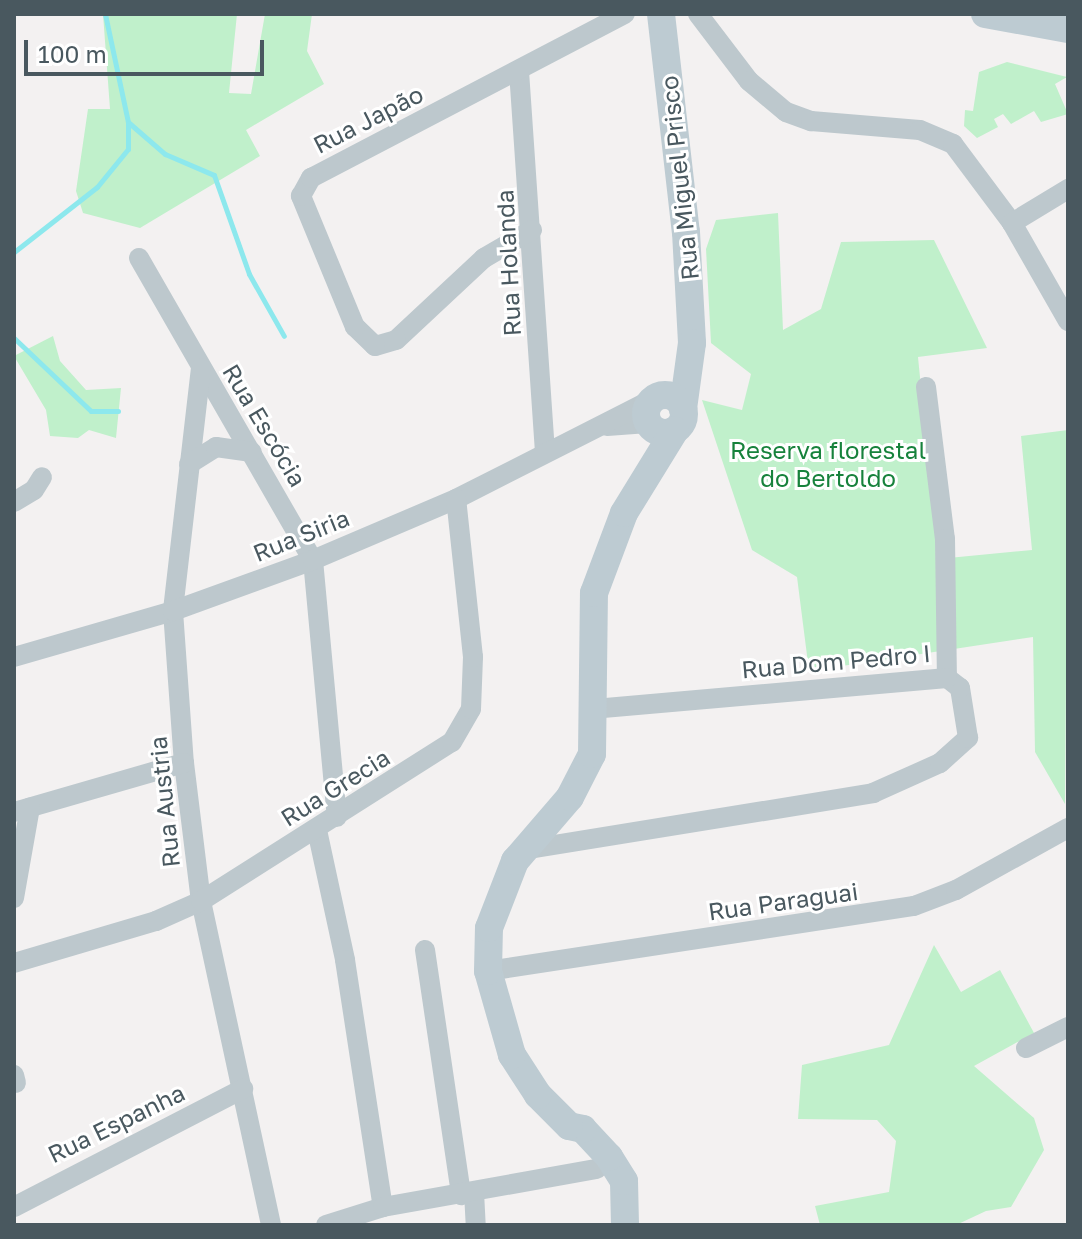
<!DOCTYPE html>
<meta charset="utf-8">
<style>
body{margin:0}
#map{position:relative;width:1082px;height:1239px;overflow:hidden;background:#f3f1f1;font-family:"Golos Text",sans-serif}
div>[style]{position:absolute}
.green>*{inset:0;background:#c0f0cb}
.stream>*{height:5px;margin:-2.5px;padding:0 2.5px;transform-origin:2.5px;border-radius:2.5px;background:#8de8ed}
.street>*{height:20px;margin:-10px;padding:0 10px;transform-origin:10px;border-radius:10px;background:#bdc8cd}
.secondary>*{height:28px;margin:-14px;padding:0 14px;transform-origin:14px;border-radius:14px;background:#bdcbd2}
.secondary>.ring{margin:-14px;padding:0;box-sizing:content-box;background:none;border:28px solid #bdcbd2;border-radius:50%}
span{translate:-50% -50%;white-space:nowrap;text-align:center;line-height:1.15;-webkit-text-stroke:6px #fff;paint-order:stroke}
.street-label{font-size:24px;color:#49585f}
.park-label{font-size:24px;color:#17823c}
.frame{position:absolute;inset:0;border:16px solid #49585f;pointer-events:none}
.scale{position:absolute;left:24px;top:40px;width:240px;height:36px;box-sizing:border-box;border:4px solid #49585f;border-top:0;padding-left:10px;font-size:24px;line-height:28px;white-space:nowrap;color:#49585f;-webkit-text-stroke:6px #fff;paint-order:stroke}
</style>
<div id="map">
<div class="green">
<i style="clip-path:polygon(103px 14px,237px 14px,229px 93px,251px 94px,265px 14px,312px 14px,307px 51px,324px 84px,246px 130px,260px 156px,140px 228px,83px 213px,76px 191px,88px 109px,110px 109px)"></i>
<i style="clip-path:polygon(1007px 62px,1067px 77px,1055px 84px,1068px 114px,1041px 122px,1034px 111px,1011px 124px,1003px 114px,994px 119px,998px 127px,977px 138px,964px 126px,965px 110px,973px 111px,979px 72px)"></i>
<i style="clip-path:polygon(778px 213px,783px 330px,821px 309px,841px 242px,934px 240px,987px 348px,918px 357px,938px 559px,1032px 550px,1021px 436px,1068px 430px,1065px 804px,1035px 752px,1033px 637px,809px 671px,797px 577px,752px 550px,702px 400px,742px 410px,751px 374px,711px 343px,706px 249px,716px 220px)"></i>
<i style="clip-path:polygon(53px 336px,60px 361px,86px 390px,121px 388px,116px 438px,89px 430px,78px 438px,50px 436px,46px 410px,14px 356px)"></i>
<i style="clip-path:polygon(934px 945px,961px 992px,1000px 970px,1034px 1033px,974px 1066px,1034px 1118px,1044px 1150px,1011px 1207px,986px 1211px,956px 1225px,820px 1225px,815px 1206px,889px 1192px,896px 1141px,877px 1120px,798px 1119px,802px 1065px,889px 1045px)"></i>
</div>
<div class="stream">
<i style="left:105px;top:14px;width:110px;rotate:78deg"></i>
<i style="left:128px;top:122px;width:49px;rotate:40.9deg"></i>
<i style="left:165px;top:154px;width:53px;rotate:23.2deg"></i>
<i style="left:214px;top:175px;width:105px;rotate:70.5deg"></i>
<i style="left:249px;top:274px;width:71px;rotate:60.6deg"></i>
<i style="left:14px;top:252px;width:105px;rotate:-38.1deg"></i>
<i style="left:97px;top:187px;width:49px;rotate:-50.8deg"></i>
<i style="left:128px;top:149px;width:26px;rotate:-90deg"></i>
<i style="left:14px;top:338px;width:106px;rotate:43.5deg"></i>
<i style="left:91px;top:411px;width:27px"></i>
</div>
<div class="street">
<i style="left:698px;top:14px;width:84px;rotate:52.7deg"></i>
<i style="left:749px;top:81px;width:48px;rotate:40deg"></i>
<i style="left:786px;top:112px;width:27px;rotate:20deg"></i>
<i style="left:811px;top:121px;width:109px;rotate:4.7deg"></i>
<i style="left:920px;top:130px;width:36px;rotate:23deg"></i>
<i style="left:953px;top:144px;width:99px;rotate:53.2deg"></i>
<i style="left:1012px;top:223px;width:113px;rotate:60.3deg"></i>
<i style="left:519px;top:71px;width:382px;rotate:86.1deg"></i>
<i style="left:1012px;top:223px;width:66px;rotate:-31.3deg"></i>
<i style="left:532px;top:230px;width:56px;rotate:149.7deg"></i>
<i style="left:484px;top:258px;width:120px;rotate:137deg"></i>
<i style="left:396px;top:340px;width:22px;rotate:164deg"></i>
<i style="left:375px;top:346px;width:28px;rotate:-136deg"></i>
<i style="left:355px;top:327px;width:142px;rotate:-112.4deg"></i>
<i style="left:301px;top:196px;width:21px;rotate:-61deg"></i>
<i style="left:311px;top:178px;width:354px;rotate:-27.6deg"></i>
<i style="left:139px;top:258px;width:349px;rotate:60.1deg"></i>
<i style="left:313px;top:560px;width:258px;rotate:84.7deg"></i>
<i style="left:201px;top:368px;width:245px;rotate:96.6deg"></i>
<i style="left:173px;top:611px;width:152px;rotate:85.9deg"></i>
<i style="left:184px;top:763px;width:139px;rotate:83deg"></i>
<i style="left:201px;top:901px;width:331px;rotate:77.8deg"></i>
<i style="left:926px;top:387px;width:153px;rotate:82.9deg"></i>
<i style="left:945px;top:539px;width:139px;rotate:89.2deg"></i>
<i style="left:607px;top:426px;width:41px;rotate:-4.2deg"></i>
<i style="left:189px;top:464px;width:32px;rotate:-32deg"></i>
<i style="left:216px;top:447px;width:36px;rotate:8deg"></i>
<i style="left:14px;top:502px;width:23px;rotate:-31deg"></i>
<i style="left:34px;top:490px;width:15px;rotate:-58deg"></i>
<i style="left:14px;top:657px;width:166px;rotate:-16.1deg"></i>
<i style="left:173px;top:611px;width:149px;rotate:-20deg"></i>
<i style="left:313px;top:560px;width:155px;rotate:-23.1deg"></i>
<i style="left:456px;top:499px;width:221px;rotate:-26.9deg"></i>
<i style="left:14px;top:812px;width:177px;rotate:-16.1deg"></i>
<i style="left:317px;top:830px;width:133px;rotate:77.8deg"></i>
<i style="left:345px;top:960px;width:250px;rotate:81.3deg"></i>
<i style="left:523px;top:850px;width:355px;rotate:-9.2deg"></i>
<i style="left:873px;top:793px;width:73px;rotate:-24.1deg"></i>
<i style="left:940px;top:763px;width:38px;rotate:-42deg"></i>
<i style="left:968px;top:738px;width:51px;rotate:-99.1deg"></i>
<i style="left:960px;top:688px;width:16px;rotate:-142deg"></i>
<i style="left:947px;top:678px;width:354px;rotate:175deg"></i>
<i style="left:14px;top:898px;width:92px;rotate:-80deg"></i>
<i style="left:425px;top:950px;width:248px;rotate:81.6deg"></i>
<i style="left:14px;top:963px;width:148px;rotate:-16.5deg"></i>
<i style="left:156px;top:921px;width:49px;rotate:-24deg"></i>
<i style="left:201px;top:901px;width:297px;rotate:-32.4deg"></i>
<i style="left:452px;top:742px;width:38px;rotate:-60deg"></i>
<i style="left:471px;top:709px;width:52px;rotate:-87.8deg"></i>
<i style="left:473px;top:657px;width:159px;rotate:-96.1deg"></i>
<i style="left:488px;top:971px;width:431px;rotate:-8.7deg"></i>
<i style="left:914px;top:906px;width:45px;rotate:-20.9deg"></i>
<i style="left:956px;top:890px;width:128px;rotate:-29deg"></i>
<i style="left:1026px;top:1048px;width:47px;rotate:-26.6deg"></i>
<i style="left:14px;top:1075px;width:8px;rotate:76deg"></i>
<i style="left:474px;top:1192px;width:33px;rotate:87deg"></i>
<i style="left:14px;top:1207px;width:258px;rotate:-27.3deg"></i>
<i style="left:326px;top:1225px;width:60px;rotate:-17.5deg"></i>
<i style="left:383px;top:1207px;width:217px;rotate:-10.1deg"></i>
</div>
<div class="secondary">
<i style="left:661px;top:14px;width:219px;rotate:83.5deg"></i>
<i style="left:686px;top:232px;width:111px;rotate:86.9deg"></i>
<i style="left:692px;top:343px;width:67px;rotate:97.8deg"></i>
<i style="left:985px;top:14px;width:84px;rotate:10.2deg"></i>
<i class="ring" style="left:646px;top:395px;width:10px;height:10px"></i>
<i style="left:625px;top:1225px;width:44px;rotate:-91.3deg"></i>
<i style="left:624px;top:1181px;width:28px;rotate:-122deg"></i>
<i style="left:609px;top:1157px;width:38px;rotate:-133deg"></i>
<i style="left:583px;top:1129px;width:14px;rotate:-168deg"></i>
<i style="left:569px;top:1126px;width:44px;rotate:-135deg"></i>
<i style="left:538px;top:1095px;width:48px;rotate:-123deg"></i>
<i style="left:512px;top:1055px;width:87px;rotate:-105.9deg"></i>
<i style="left:488px;top:971px;width:43px;rotate:-88.7deg"></i>
<i style="left:489px;top:928px;width:72px;rotate:-68.8deg"></i>
<i style="left:515px;top:861px;width:84px;rotate:-49.3deg"></i>
<i style="left:570px;top:797px;width:48px;rotate:-62.9deg"></i>
<i style="left:592px;top:754px;width:161px;rotate:-89.3deg"></i>
<i style="left:594px;top:593px;width:85px;rotate:-69.4deg"></i>
<i style="left:624px;top:513px;width:97px;rotate:-58.4deg"></i>
</div>
<div class="street-label">
<span style="left:368px;top:119px;rotate:-27deg">Rua Japão</span>
<span style="left:679px;top:178px;rotate:-96deg">Rua Miguel Prisco</span>
<span style="left:508px;top:263px;rotate:-93deg">Rua Holanda</span>
<span style="left:265px;top:425px;rotate:59deg">Rua Escócia</span>
<span style="left:301px;top:535px;rotate:-22deg">Rua Siria</span>
<span style="left:836px;top:661px;rotate:-5deg">Rua Dom Pedro I</span>
<span style="left:335px;top:787px;rotate:-32deg">Rua Grecia</span>
<span style="left:164px;top:802px;rotate:-96deg">Rua Austria</span>
<span style="left:783px;top:901px;rotate:-8deg">Rua Paraguai</span>
<span style="left:116px;top:1123px;rotate:-26deg">Rua Espanha</span>
</div>
<div class="park-label">
<span style="left:828px;top:464px">Reserva florestal<br>do Bertoldo</span>
</div>
<div class="frame"></div>
<div class="scale">100 m</div>
</div>
